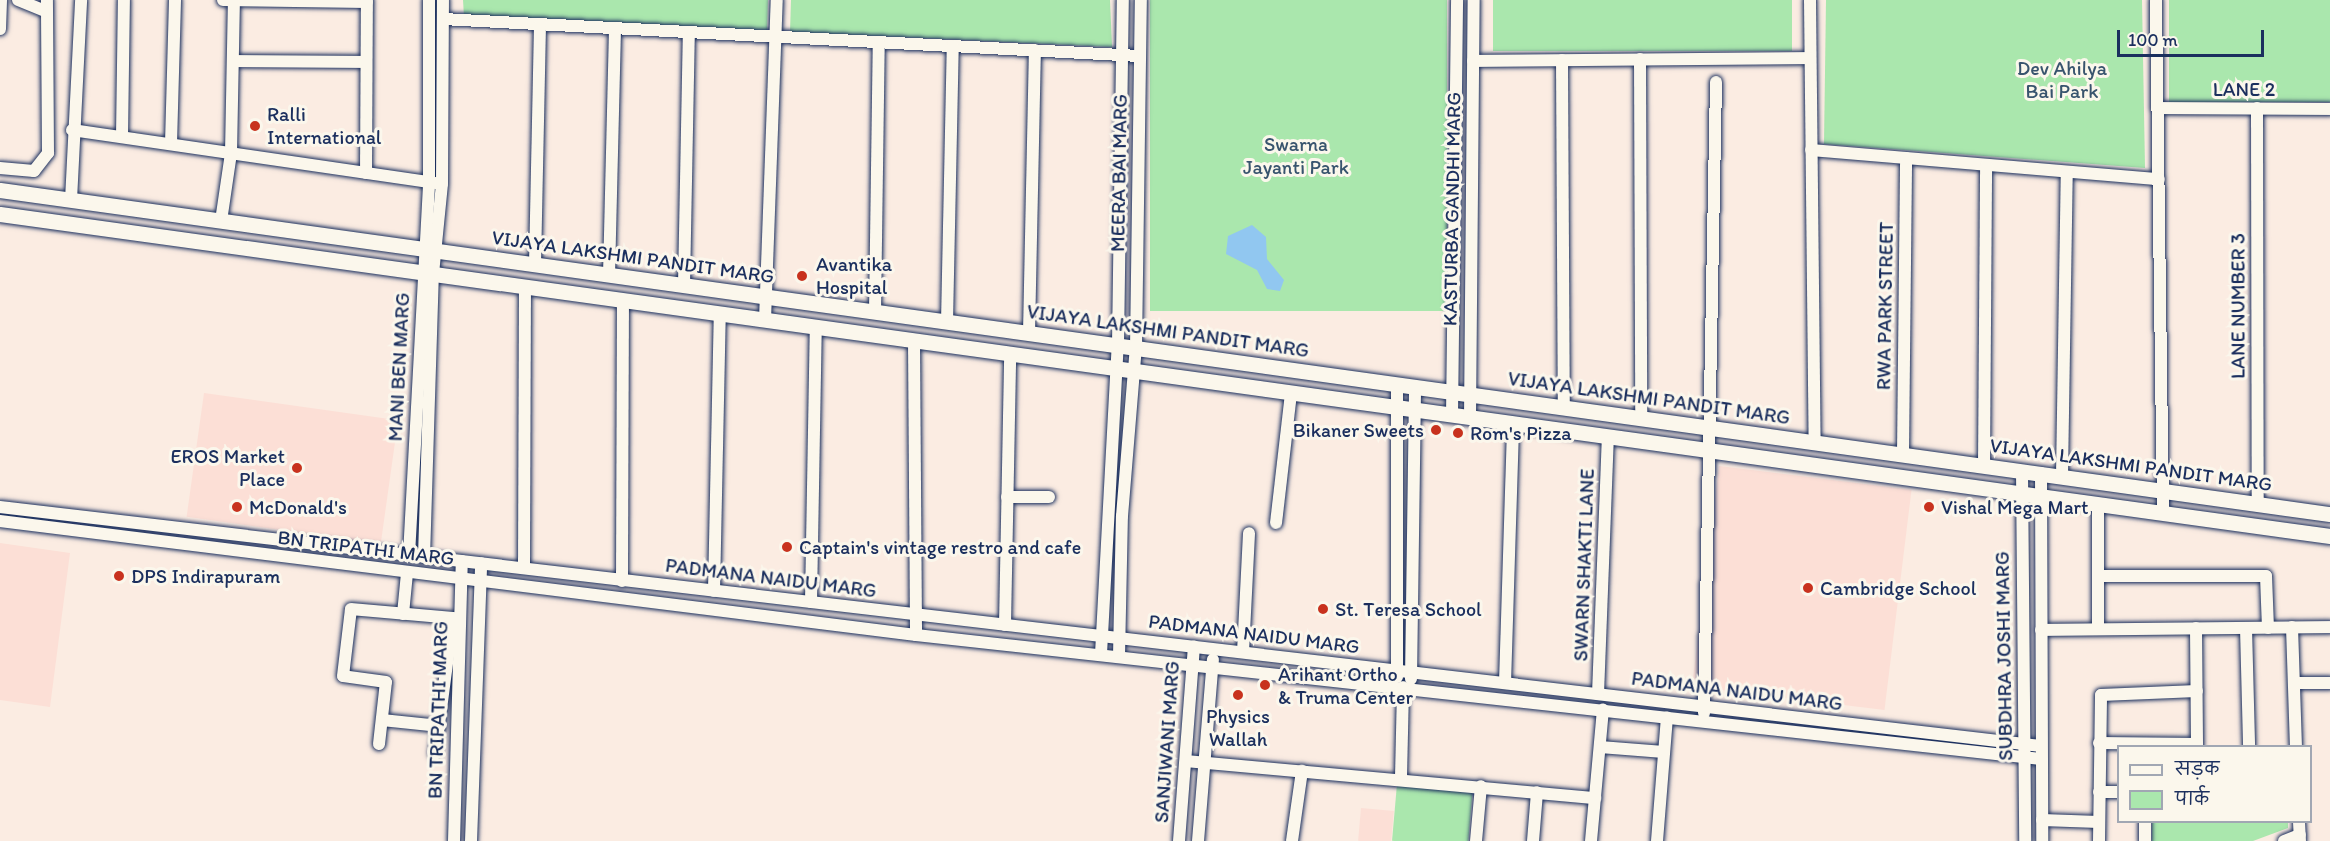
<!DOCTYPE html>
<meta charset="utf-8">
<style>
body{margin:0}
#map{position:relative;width:2330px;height:841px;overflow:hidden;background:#fbece2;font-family:Itim,"Playpen Sans Deva",sans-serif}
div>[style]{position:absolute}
.built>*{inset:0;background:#fcdfd6;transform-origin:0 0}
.green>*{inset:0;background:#aae7ad;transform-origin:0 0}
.water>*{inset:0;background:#91c7f0}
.roads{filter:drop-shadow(0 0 2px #1b2f5e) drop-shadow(0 0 2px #1b2f5e)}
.minor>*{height:12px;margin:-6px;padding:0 6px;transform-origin:6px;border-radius:6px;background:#fbf7ec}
.tertiary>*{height:15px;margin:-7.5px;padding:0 7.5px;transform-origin:7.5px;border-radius:7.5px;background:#fbf7ec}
.dots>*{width:16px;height:16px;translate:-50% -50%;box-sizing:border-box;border:3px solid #fbf7ec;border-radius:50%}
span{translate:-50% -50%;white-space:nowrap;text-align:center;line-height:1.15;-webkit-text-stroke:6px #fbf7ec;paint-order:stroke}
.park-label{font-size:20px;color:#38546e}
.street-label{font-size:20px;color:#1b2f5e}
.poi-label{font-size:20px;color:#1b2f5e}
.left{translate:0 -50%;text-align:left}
.right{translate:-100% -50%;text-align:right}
.legend{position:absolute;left:2117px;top:745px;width:195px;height:78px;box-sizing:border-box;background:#fbf7ec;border:2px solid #a1a7b3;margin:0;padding:8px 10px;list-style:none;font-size:18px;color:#1b2f5e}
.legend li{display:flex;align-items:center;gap:12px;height:30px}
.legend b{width:30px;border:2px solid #a1a7b3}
.scale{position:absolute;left:2117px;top:30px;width:147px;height:27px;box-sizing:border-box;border:3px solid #1b2f5e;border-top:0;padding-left:8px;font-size:18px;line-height:21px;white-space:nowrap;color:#1b2f5e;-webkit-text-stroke:4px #fbf7ec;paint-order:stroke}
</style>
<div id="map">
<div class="built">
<i style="left:204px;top:393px;width:196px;height:125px;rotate:8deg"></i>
<i style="left:1719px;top:466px;width:194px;height:222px;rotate:7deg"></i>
<i style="clip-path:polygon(0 543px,70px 553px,50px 707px,0 700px)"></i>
<i style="left:1361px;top:808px;width:33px;height:33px;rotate:5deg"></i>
</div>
<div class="green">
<i style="clip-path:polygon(463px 0,768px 0,767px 31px,464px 17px)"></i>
<i style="clip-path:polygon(791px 0,1110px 0,1112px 47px,790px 32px)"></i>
<i style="left:1150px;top:0;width:297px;height:311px"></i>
<i style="left:1493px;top:0;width:299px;height:51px"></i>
<i style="clip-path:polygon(1826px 0,2142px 0,2145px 168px,1824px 144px)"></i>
<i style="left:2169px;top:0;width:161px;height:102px"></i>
<i style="left:1397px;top:784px;width:76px;height:57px;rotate:5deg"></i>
<i style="clip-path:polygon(2152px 822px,2288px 822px,2288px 828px,2253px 841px,2152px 841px)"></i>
</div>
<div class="water">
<i style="clip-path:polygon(1252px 225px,1266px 237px,1267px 259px,1284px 280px,1280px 291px,1267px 289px,1257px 270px,1226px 254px,1228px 236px)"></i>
</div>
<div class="roads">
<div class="minor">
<i style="left:18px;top:0;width:31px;rotate:22deg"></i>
<i style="left:223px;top:0;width:144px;rotate:0.8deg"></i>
<i style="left:1810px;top:0;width:442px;rotate:89.4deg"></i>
<i style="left:2156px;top:0;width:514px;rotate:89.22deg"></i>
<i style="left:443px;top:19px;width:698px;rotate:3.04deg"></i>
<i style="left:0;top:29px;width:29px;rotate:-88deg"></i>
<i style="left:1640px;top:59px;width:359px;rotate:89.8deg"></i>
<i style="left:1562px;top:60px;width:347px;rotate:89.7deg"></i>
<i style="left:233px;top:61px;width:133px;rotate:0.4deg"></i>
<i style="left:1473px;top:61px;width:337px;rotate:-0.5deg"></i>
<i style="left:2158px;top:108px;width:172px;rotate:0.3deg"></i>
<i style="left:2257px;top:108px;width:396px;rotate:89.9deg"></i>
<i style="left:72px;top:130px;width:368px;rotate:8.3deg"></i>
<i style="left:122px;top:137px;width:137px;rotate:-89.2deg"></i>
<i style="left:171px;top:144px;width:144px;rotate:-88.4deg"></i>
<i style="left:1811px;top:150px;width:349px;rotate:4.8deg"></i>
<i style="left:0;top:168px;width:34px;rotate:5deg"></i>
<i style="left:34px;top:171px;width:23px;rotate:-52deg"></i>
<i style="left:48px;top:153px;width:153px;rotate:-90.4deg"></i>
<i style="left:366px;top:173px;width:173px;rotate:-89.7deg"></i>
<i style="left:71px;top:200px;width:200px;rotate:-87.1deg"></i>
<i style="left:221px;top:221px;width:69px;rotate:-81.6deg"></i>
<i style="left:231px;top:153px;width:153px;rotate:-88.9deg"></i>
<i style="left:535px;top:264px;width:240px;rotate:-88.8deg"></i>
<i style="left:609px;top:275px;width:247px;rotate:-88.6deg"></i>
<i style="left:684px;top:285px;width:253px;rotate:-88.9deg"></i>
<i style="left:875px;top:312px;width:270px;rotate:-89.2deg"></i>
<i style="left:765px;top:320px;width:320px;rotate:-87.9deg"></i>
<i style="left:947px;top:322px;width:276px;rotate:-88.8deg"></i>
<i style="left:1029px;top:333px;width:283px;rotate:-88.8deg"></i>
<i style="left:914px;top:341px;width:294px;rotate:89.6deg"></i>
<i style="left:1452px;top:415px;width:415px;rotate:-89.3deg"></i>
<i style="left:1470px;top:418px;width:418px;rotate:-89.5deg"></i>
<i style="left:1903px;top:454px;width:296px;rotate:-89.4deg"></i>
<i style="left:1984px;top:466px;width:301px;rotate:-89.6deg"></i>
<i style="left:2022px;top:471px;width:370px;rotate:89.5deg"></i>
<i style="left:2041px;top:473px;width:368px;rotate:89.8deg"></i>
<i style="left:2062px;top:476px;width:304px;rotate:-89.1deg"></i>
<i style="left:1007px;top:497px;width:42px"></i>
<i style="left:2098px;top:504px;width:125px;rotate:90deg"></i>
<i style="left:0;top:507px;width:2055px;rotate:6.68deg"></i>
<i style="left:0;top:521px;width:923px;rotate:7.09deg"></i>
<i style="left:916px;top:635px;width:1132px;rotate:6.29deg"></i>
<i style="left:1276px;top:523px;width:131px;rotate:-83.4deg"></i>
<i style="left:409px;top:555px;width:374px;rotate:-86.9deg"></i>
<i style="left:429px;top:182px;width:182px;rotate:-90deg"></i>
<i style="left:424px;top:557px;width:283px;rotate:-88.2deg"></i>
<i style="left:433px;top:274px;width:90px;rotate:-84.3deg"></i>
<i style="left:442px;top:184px;width:184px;rotate:-89.7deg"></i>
<i style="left:524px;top:568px;width:281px;rotate:-89.8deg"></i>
<i style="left:2098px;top:576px;width:168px"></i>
<i style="left:2266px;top:576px;width:52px;rotate:87.8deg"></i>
<i style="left:622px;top:581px;width:281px;rotate:-89.8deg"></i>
<i style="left:714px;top:591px;width:277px;rotate:-88.8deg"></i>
<i style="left:811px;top:602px;width:275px;rotate:-89deg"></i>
<i style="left:403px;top:614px;width:41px;rotate:-84.4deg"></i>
<i style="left:1005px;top:625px;width:271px;rotate:-88.9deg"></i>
<i style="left:2292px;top:627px;width:119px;rotate:88.1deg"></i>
<i style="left:2196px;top:628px;width:118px;rotate:89.5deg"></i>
<i style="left:2246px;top:628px;width:118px;rotate:88.5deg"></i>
<i style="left:2041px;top:630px;width:289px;rotate:-0.6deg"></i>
<i style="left:1243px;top:652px;width:119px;rotate:-87.1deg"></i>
<i style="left:1101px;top:654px;width:309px;rotate:-86.9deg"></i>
<i style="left:1118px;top:345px;width:345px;rotate:-89.2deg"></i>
<i style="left:1119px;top:656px;width:140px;rotate:-88.8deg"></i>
<i style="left:1122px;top:516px;width:170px;rotate:-85.3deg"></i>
<i style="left:1136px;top:347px;width:347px;rotate:-89.2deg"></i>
<i style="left:1397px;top:677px;width:293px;rotate:-90deg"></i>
<i style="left:1411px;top:679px;width:292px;rotate:-89.2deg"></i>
<i style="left:1505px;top:683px;width:259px;rotate:-88.2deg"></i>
<i style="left:2294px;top:683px;width:36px"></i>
<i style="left:1598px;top:694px;width:257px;rotate:-87.8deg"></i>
<i style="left:1704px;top:713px;width:631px;rotate:-88.91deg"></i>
<i style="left:382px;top:720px;width:58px;rotate:5.9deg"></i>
<i style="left:2099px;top:743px;width:98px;rotate:0.6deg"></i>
<i style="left:379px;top:744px;width:62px;rotate:-83.6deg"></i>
<i style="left:386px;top:682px;width:43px;rotate:-172.1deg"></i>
<i style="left:343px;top:676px;width:67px;rotate:-83.2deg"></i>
<i style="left:351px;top:609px;width:102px;rotate:5deg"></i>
<i style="left:453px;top:618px;width:137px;rotate:97.5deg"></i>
<i style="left:1600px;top:747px;width:64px;rotate:4.5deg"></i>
<i style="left:1186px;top:761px;width:411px;rotate:5.2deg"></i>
<i style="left:1401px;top:777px;width:90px;rotate:-88.7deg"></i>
<i style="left:2099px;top:792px;width:19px"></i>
<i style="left:2042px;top:820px;width:57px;rotate:2deg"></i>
<i style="left:2299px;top:822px;width:19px;rotate:87deg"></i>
<i style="left:454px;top:841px;width:280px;rotate:-88.4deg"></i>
<i style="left:471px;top:841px;width:278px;rotate:-87.9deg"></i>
<i style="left:1179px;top:841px;width:195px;rotate:-85.6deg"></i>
<i style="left:1198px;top:841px;width:182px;rotate:-85.3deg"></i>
<i style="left:1292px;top:841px;width:71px;rotate:-81.9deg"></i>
<i style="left:1476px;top:841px;width:55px;rotate:-84.8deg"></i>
<i style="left:1533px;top:841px;width:49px;rotate:-85.3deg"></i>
<i style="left:1591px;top:841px;width:132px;rotate:-84.8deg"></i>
<i style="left:1657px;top:841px;width:124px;rotate:-85.4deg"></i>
<i style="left:2099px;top:841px;width:146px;rotate:-89.2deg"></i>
<i style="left:2101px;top:695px;width:96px;rotate:-2.4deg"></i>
<i style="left:2145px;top:841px;width:19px;rotate:-90deg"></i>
<i style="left:2284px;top:841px;width:17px;rotate:-21deg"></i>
</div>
<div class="tertiary">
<i style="left:0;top:190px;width:2352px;rotate:7.92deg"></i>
<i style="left:0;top:214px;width:2352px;rotate:7.87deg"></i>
</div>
</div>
<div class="dots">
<i style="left:255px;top:126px;background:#c8321e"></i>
<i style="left:802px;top:276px;background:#c8321e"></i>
<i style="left:1436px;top:430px;background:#c8321e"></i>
<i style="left:1458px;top:433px;background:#c8321e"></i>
<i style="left:297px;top:468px;background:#c8321e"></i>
<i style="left:237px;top:507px;background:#c8321e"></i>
<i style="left:1929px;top:507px;background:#c8321e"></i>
<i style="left:787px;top:547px;background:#c8321e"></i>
<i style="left:119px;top:576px;background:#c8321e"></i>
<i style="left:1808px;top:588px;background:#c8321e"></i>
<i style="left:1323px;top:609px;background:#c8321e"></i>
<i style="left:1265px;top:685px;background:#c8321e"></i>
<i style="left:1238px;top:695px;background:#c8321e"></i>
</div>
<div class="park-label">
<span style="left:2062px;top:80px">Dev Ahilya<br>Bai Park</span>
<span style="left:1296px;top:156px">Swarna<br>Jayanti Park</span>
</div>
<div class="street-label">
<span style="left:2244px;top:89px">LANE 2</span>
<span style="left:1119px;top:173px;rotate:-89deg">MEERA BAI MARG</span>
<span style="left:1452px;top:209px;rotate:-89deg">KASTURBA GANDHI MARG</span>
<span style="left:633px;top:257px;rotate:8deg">VIJAYA LAKSHMI PANDIT MARG</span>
<span style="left:1885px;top:306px;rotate:-89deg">RWA PARK STREET</span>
<span style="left:2238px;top:306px;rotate:-90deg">LANE NUMBER 3</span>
<span style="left:1168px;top:331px;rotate:8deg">VIJAYA LAKSHMI PANDIT MARG</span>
<span style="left:399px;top:367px;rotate:-87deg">MANI BEN MARG</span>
<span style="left:1649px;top:398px;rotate:8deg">VIJAYA LAKSHMI PANDIT MARG</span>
<span style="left:2131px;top:465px;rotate:8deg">VIJAYA LAKSHMI PANDIT MARG</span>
<span style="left:366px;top:548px;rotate:7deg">BN TRIPATHI MARG</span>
<span style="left:1584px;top:565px;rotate:-88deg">SWARN SHAKTI LANE</span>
<span style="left:771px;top:578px;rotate:7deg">PADMANA NAIDU MARG</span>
<span style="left:1254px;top:634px;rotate:7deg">PADMANA NAIDU MARG</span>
<span style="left:2004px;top:656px;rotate:-91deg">SUBDHRA JOSHI MARG</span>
<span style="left:1737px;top:691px;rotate:7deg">PADMANA NAIDU MARG</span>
<span style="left:438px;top:710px;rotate:-88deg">BN TRIPATHI MARG</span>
<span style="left:1167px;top:742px;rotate:-86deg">SANJIWANI MARG</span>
</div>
<div class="poi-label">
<span class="left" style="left:267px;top:126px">Ralli<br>International</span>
<span class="left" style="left:816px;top:276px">Avantika<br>Hospital</span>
<span class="right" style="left:1424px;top:430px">Bikaner Sweets</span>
<span class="left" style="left:1470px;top:433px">Rom's Pizza</span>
<span class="right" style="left:285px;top:468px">EROS Market<br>Place</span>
<span class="left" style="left:249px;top:507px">McDonald's</span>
<span class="left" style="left:1941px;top:507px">Vishal Mega Mart</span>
<span class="left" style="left:799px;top:547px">Captain's vintage restro and cafe</span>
<span class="left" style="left:131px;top:576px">DPS Indirapuram</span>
<span class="left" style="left:1820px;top:588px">Cambridge School</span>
<span class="left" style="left:1335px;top:609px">St. Teresa School</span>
<span class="left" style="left:1278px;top:686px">Arihant Ortho<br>&amp; Truma Center</span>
<span style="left:1238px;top:728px">Physics<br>Wallah</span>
</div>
<ul class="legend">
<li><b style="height:8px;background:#fbf7ec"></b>सड़क</li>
<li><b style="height:16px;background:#aae7ad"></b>पार्क</li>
</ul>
<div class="scale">100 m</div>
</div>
